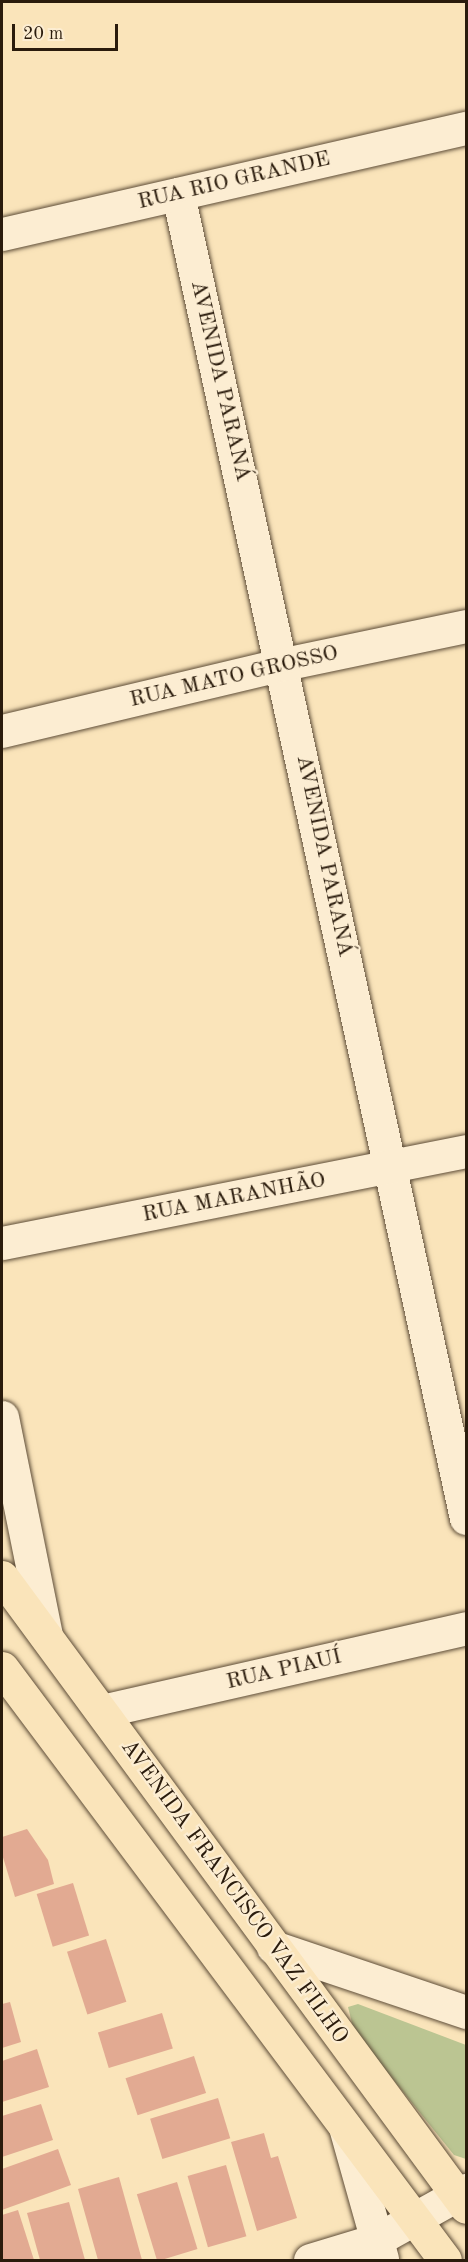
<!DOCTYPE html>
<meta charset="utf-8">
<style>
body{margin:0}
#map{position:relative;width:468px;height:2262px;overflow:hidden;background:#fae4ba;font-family:"Old Standard TT",serif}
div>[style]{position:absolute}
.green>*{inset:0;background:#bbc592}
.building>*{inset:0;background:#e2aa92;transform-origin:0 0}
.roads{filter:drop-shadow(0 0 2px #5e4d38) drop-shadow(0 0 2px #5e4d38)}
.minor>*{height:33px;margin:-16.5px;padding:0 16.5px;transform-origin:16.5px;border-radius:16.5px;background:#fcedd2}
.major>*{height:33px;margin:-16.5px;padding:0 16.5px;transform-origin:16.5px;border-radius:16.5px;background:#fae4ba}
span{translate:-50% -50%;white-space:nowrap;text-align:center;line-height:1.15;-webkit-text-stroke:4.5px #fcedd2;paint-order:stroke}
.street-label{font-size:22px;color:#2a1b0c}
.frame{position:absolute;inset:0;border:3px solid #2a1b0c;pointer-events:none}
.scale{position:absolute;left:12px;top:24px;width:106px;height:27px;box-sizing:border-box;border:3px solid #2a1b0c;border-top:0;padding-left:8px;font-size:18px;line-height:21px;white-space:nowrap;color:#2a1b0c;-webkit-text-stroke:4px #fcedd2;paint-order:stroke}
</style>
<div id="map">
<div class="green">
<i style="clip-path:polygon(358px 2004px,466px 2045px,466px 2159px,454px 2155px,354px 2031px,348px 2007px)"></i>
</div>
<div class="building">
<i style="clip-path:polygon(27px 1829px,48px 1860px,54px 1884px,15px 1897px,2px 1854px,2px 1837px)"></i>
<i style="left:73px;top:1883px;width:55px;height:38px;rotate:73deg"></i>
<i style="left:106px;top:1939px;width:66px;height:41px;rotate:72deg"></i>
<i style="clip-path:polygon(10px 2002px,21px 2042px,2px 2048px,2px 2004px)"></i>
<i style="left:162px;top:2013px;width:37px;height:67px;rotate:73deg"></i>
<i style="clip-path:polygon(37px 2049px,49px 2087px,2px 2102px,2px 2061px)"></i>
<i style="left:194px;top:2056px;width:39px;height:72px;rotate:72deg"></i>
<i style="left:218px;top:2098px;width:42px;height:71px;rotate:73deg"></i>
<i style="clip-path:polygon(41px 2104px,53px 2140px,2px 2157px,2px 2116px)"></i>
<i style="clip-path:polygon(264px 2133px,271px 2158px,278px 2156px,297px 2218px,257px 2231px,231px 2142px)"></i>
<i style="clip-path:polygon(58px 2149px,71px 2185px,2px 2210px,2px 2169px)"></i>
<i style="left:226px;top:2165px;width:74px;height:40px;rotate:74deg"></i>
<i style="clip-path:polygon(119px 2177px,142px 2260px,98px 2260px,78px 2189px)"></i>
<i style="left:177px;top:2182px;width:70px;height:42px;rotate:73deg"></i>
<i style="clip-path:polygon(69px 2202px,85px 2260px,40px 2260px,27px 2213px)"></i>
<i style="clip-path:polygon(18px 2210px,34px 2260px,2px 2260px,2px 2215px)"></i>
</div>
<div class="roads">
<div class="minor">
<i style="left:178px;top:194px;width:1355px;rotate:77.73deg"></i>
<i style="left:2px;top:234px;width:476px;rotate:-12.9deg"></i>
<i style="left:2px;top:731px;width:290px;rotate:-13.4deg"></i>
<i style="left:284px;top:664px;width:186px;rotate:-11.8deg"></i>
<i style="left:2px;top:1243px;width:473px;rotate:-11.2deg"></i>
<i style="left:2px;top:1417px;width:223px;rotate:78.6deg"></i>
<i style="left:102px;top:1711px;width:373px;rotate:-12.8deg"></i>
<i style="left:273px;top:1947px;width:204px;rotate:18.6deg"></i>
<i style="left:345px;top:2127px;width:137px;rotate:74.3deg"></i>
<i style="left:310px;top:2260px;width:69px;rotate:-16.9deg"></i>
<i style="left:376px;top:2240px;width:103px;rotate:-29.1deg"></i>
</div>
<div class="major">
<i style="left:2px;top:1577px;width:782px;rotate:53.63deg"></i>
<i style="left:2px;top:1668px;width:739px;rotate:53.19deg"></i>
</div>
</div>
<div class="street-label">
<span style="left:234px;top:181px;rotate:-13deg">RUA RIO GRANDE</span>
<span style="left:220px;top:381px;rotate:77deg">AVENIDA PARANÁ</span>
<span style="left:234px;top:677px;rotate:-13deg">RUA MATO GROSSO</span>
<span style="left:324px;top:856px;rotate:78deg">AVENIDA PARANÁ</span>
<span style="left:234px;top:1198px;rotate:-11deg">RUA MARANHÃO</span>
<span style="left:284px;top:1670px;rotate:-13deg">RUA PIAUÍ</span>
<span style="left:234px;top:1892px;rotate:54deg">AVENIDA FRANCISCO VAZ FILHO</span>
</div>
<div class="frame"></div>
<div class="scale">20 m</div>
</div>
